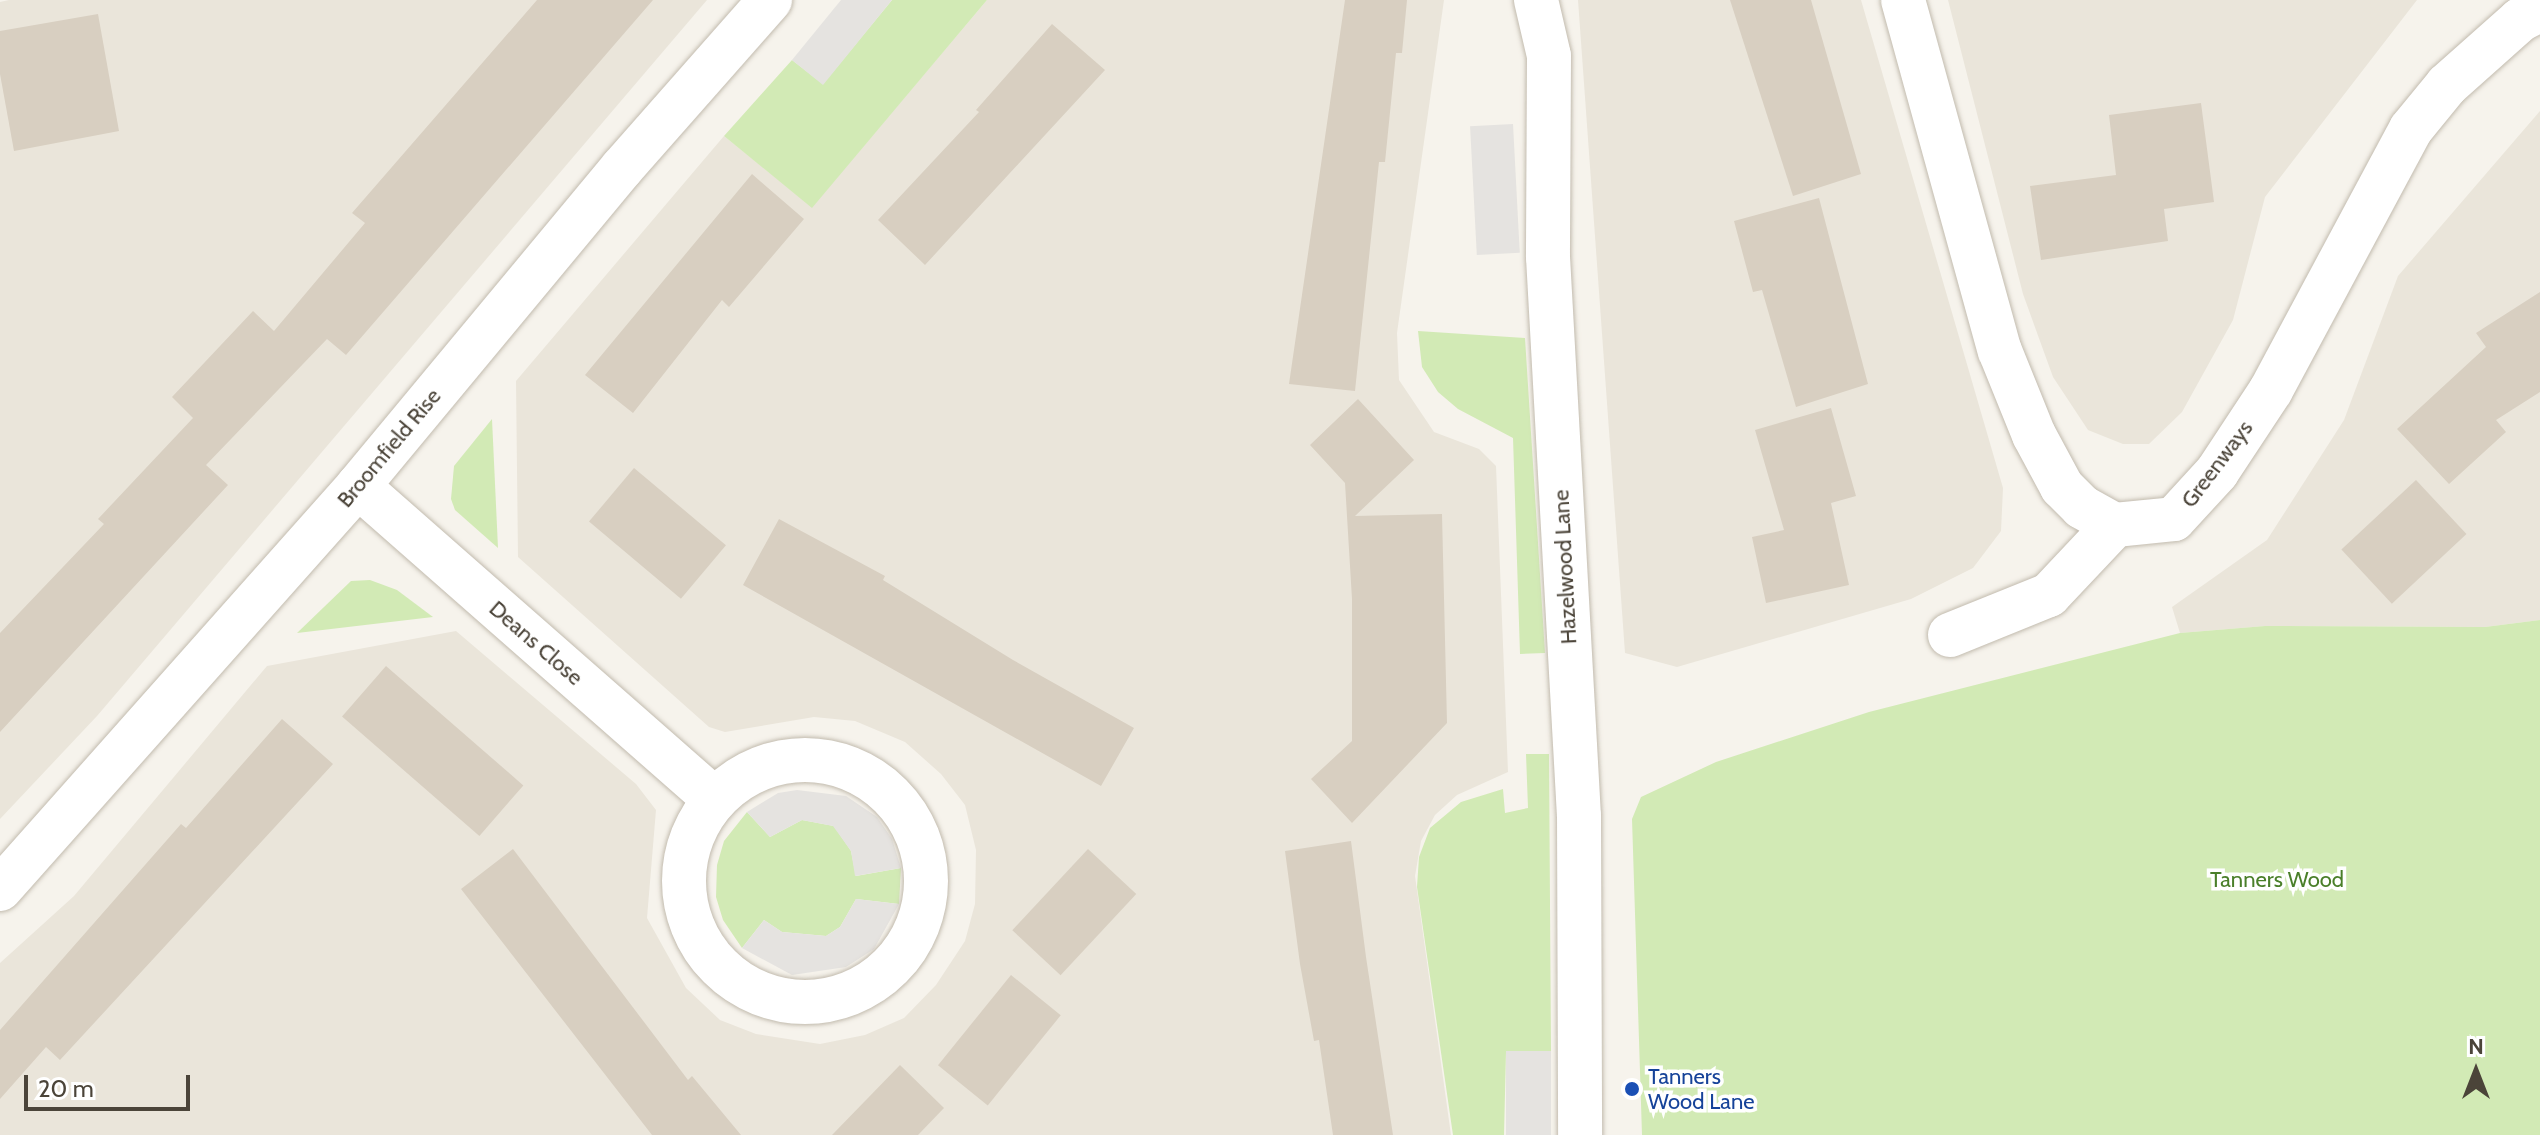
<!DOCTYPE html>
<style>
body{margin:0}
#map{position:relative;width:2540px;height:1135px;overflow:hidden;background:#f6f3ec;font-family:Cabin,sans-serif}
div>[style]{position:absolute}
.residential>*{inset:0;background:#eae5da}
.green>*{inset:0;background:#d2eab5}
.parking>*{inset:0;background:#e5e3e0;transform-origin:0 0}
.building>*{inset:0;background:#d8cfc1;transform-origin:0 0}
.roads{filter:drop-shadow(0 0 2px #c2bbae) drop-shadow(0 0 2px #c2bbae)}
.minor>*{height:44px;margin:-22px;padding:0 22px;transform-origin:22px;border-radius:22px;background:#fff}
.minor>.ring{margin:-22px;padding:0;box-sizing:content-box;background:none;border:44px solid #fff;border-radius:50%}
.dots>*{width:22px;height:22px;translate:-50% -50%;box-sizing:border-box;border:4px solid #fff;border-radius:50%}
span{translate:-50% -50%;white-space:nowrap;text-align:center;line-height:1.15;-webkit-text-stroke:7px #fff;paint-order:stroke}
.street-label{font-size:22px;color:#4b4439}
.park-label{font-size:22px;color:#4a7f2a}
.transit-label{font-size:22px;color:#164399}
.left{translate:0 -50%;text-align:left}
.north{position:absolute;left:2436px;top:1031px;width:80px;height:80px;-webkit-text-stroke:6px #fff;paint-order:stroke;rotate:0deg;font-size:22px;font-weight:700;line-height:32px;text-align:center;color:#4b4439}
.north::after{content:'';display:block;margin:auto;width:28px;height:36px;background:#4b4439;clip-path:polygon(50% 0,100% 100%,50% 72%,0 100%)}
.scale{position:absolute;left:24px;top:1075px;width:166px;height:36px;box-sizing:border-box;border:4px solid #4b4439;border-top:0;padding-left:10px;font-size:24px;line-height:28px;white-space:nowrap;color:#4b4439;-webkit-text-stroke:6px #fff;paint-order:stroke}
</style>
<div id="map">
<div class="residential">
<i style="clip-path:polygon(9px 0,707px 0,97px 716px,0 819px,0 2px)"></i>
<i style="clip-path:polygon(987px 0,1444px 0,1397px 333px,1399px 380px,1434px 432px,1479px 449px,1496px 466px,1508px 772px,1457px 795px,1435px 815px,1421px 841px,1415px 876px,1451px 1135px,0 1135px,0 963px,74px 896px,267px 666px,456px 631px,636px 784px,656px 810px,647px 918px,686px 988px,720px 1020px,756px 1034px,820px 1044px,865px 1035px,904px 1018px,936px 985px,965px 941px,975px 904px,976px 850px,965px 805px,941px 774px,905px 742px,855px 721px,814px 717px,725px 732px,709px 727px,518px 557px,516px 381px,724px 136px,812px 207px)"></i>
<i style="clip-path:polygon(1578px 0,1861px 0,2003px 488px,2001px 531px,1973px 568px,1911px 599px,1677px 667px,1625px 653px)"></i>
<i style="clip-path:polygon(1948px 0,2417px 0,2265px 197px,2233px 320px,2182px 412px,2149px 444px,2123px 444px,2088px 430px,2053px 377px,2023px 294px)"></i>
<i style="clip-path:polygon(2540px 111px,2540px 620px,2485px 627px,2265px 626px,2180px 633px,2172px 607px,2267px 540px,2344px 420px,2398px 276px)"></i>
</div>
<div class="green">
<i style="clip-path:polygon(892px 0,987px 0,812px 208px,724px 136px,792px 60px,823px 84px)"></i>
<i style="clip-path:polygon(1418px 331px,1525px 338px,1545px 653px,1520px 654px,1513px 438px,1458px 409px,1438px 392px,1422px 367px)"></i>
<i style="clip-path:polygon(492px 419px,498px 548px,455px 510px,451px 499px,454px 466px)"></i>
<i style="clip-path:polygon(370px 580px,397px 590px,433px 617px,297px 633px,351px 581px)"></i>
<i style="clip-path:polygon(2540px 620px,2540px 1135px,1642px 1135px,1632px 819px,1641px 797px,1716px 762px,1869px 712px,2180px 633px,2265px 626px,2485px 627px)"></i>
<i style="clip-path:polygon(1526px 754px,1549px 754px,1551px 1051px,1506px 1052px,1504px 1135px,1453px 1135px,1417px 887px,1419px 857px,1430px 828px,1461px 802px,1503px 789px,1505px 813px,1528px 808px)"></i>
<i style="clip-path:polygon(747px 812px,770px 837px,802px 820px,834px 826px,851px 851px,856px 876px,901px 868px,899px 904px,856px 899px,840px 927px,826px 936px,782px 932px,764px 920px,742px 948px,723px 920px,716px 897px,717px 865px,724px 841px)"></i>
</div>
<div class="parking">
<i style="clip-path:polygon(841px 0,892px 0,823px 85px,792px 60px)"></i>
<i style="left:1513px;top:124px;width:129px;height:43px;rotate:87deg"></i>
<i style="clip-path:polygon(797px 790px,846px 796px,877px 817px,892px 839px,901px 868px,855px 876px,851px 851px,833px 826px,802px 820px,770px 837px,747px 812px,778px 793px)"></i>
<i style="clip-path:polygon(856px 899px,899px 904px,874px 949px,846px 967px,792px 975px,742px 948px,764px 920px,782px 932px,826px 936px,840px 927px)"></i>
<i style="left:1506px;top:1051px;width:45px;height:84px"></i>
</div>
<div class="building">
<i style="clip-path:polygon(537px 0,653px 0,346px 355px,327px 339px,206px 465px,228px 485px,0 732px,0 633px,104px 524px,98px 519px,193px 418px,172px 397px,253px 311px,274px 331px,365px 223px,352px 213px)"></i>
<i style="clip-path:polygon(1345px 0,1407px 0,1402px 53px,1396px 53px,1385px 162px,1379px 162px,1355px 391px,1289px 384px)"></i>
<i style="clip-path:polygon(1730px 0,1811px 0,1861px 174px,1793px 196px)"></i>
<i style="clip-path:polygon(98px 14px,119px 131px,14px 151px,0 74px,0 31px)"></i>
<i style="clip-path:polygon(1052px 24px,1105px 70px,925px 265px,878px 220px,979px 112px,976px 110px)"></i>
<i style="clip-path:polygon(2201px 103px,2214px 202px,2164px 209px,2168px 241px,2041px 260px,2030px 186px,2116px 175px,2109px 115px)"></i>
<i style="clip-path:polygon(752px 174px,804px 219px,729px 307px,722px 300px,633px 413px,585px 375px)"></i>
<i style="clip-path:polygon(1819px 198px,1868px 384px,1796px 407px,1762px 290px,1753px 292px,1734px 221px)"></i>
<i style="clip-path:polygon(2540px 292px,2540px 392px,2496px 420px,2506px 432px,2449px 484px,2397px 429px,2486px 347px,2476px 333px)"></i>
<i style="clip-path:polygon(1358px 399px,1414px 460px,1355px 516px,1442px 514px,1447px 723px,1352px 823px,1311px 779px,1352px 741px,1352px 599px,1345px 483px,1310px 445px)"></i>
<i style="clip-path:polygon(1831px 408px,1856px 496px,1831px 503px,1849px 585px,1766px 603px,1752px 537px,1784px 530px,1755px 430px)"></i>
<i style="left:634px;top:468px;width:120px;height:70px;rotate:40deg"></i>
<i style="left:2416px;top:480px;width:74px;height:102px;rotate:47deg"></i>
<i style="clip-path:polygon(779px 519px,885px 576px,883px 580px,1013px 660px,1134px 728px,1101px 786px,743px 585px)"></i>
<i style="left:386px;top:666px;width:182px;height:67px;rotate:41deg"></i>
<i style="clip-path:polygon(282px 719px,333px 764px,60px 1060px,46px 1047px,0 1099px,0 1030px,181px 824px,186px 828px)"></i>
<i style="clip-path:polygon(1351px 841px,1366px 957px,1393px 1135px,1333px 1135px,1319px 1040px,1314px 1041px,1300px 964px,1285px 851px)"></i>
<i style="clip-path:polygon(513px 849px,688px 1080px,692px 1076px,741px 1135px,652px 1135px,461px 889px)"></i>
<i style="left:1088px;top:849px;width:66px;height:111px;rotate:43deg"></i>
<i style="left:1011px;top:975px;width:64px;height:116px;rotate:39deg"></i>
<i style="clip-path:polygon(900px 1065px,944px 1108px,918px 1135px,832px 1135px)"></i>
</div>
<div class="roads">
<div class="minor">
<i style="left:1536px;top:0;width:57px;rotate:76.9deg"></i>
<i style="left:1549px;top:56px;width:201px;rotate:90.3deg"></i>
<i style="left:1548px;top:257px;width:560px;rotate:86.83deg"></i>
<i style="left:1579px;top:816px;width:319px;rotate:89.8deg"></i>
<i style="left:1903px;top:0;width:364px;rotate:74.6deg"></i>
<i style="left:2000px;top:351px;width:91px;rotate:68deg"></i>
<i style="left:2034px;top:435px;width:59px;rotate:61.7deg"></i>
<i style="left:2062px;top:487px;width:28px;rotate:45deg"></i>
<i style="left:2082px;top:507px;width:38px;rotate:29deg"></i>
<i style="left:2115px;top:525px;width:59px;rotate:-5.8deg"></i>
<i style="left:2174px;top:519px;width:64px;rotate:-47.5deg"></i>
<i style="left:2217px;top:472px;width:98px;rotate:-56.6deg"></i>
<i style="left:2271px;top:390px;width:296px;rotate:-61.8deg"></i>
<i style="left:2411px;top:129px;width:57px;rotate:-50.7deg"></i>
<i style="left:2447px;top:85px;width:98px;rotate:-41.7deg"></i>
<i style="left:2520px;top:20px;width:22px;rotate:-27deg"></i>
<i style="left:358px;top:486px;width:475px;rotate:41.3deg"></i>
<i style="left:1950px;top:635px;width:107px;rotate:-22deg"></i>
<i style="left:2049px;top:595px;width:96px;rotate:-46.7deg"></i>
<i class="ring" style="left:684px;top:760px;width:198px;height:198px"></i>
<i style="left:0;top:889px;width:539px;rotate:-48.38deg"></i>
<i style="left:358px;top:486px;width:413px;rotate:-50.3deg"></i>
<i style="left:622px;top:168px;width:224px;rotate:-48.6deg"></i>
</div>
</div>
<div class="dots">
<i style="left:1632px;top:1089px;background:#1a4fb4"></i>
</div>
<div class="street-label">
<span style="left:389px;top:448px;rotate:-50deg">Broomfield Rise</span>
<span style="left:2217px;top:464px;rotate:-53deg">Greenways</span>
<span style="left:1565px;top:567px;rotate:-93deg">Hazelwood Lane</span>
<span style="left:536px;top:643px;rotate:41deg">Deans Close</span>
</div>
<div class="park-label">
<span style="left:2277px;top:880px">Tanners Wood</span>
</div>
<div class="transit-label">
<span class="left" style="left:1648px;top:1089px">Tanners<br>Wood Lane</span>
</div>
<div class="north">N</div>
<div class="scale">20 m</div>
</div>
